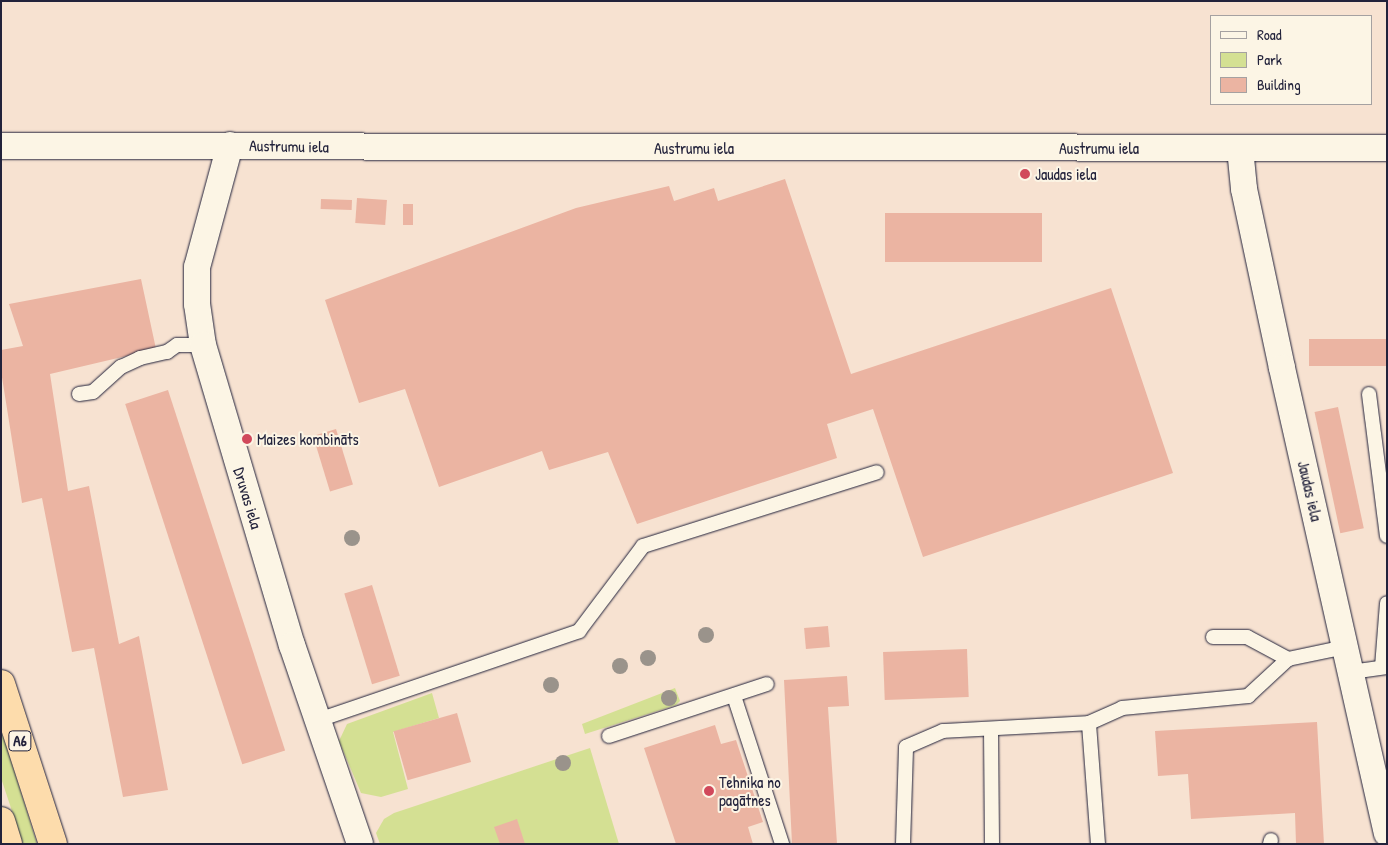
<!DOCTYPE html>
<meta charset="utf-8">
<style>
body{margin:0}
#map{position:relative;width:1388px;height:845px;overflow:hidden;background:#f7e2d1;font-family:"Patrick Hand",sans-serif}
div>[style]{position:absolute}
.green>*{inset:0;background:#d4e093}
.building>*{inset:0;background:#ebb4a2;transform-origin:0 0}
.roads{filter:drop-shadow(0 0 1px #22223b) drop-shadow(0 0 1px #22223b)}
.lane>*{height:14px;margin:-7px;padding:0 7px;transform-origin:7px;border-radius:7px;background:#fcf5e5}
.street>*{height:26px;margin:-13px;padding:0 13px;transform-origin:13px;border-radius:13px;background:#fcf5e5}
.highway>*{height:28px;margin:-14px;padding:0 14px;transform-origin:14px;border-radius:14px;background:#fddcac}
.trees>*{width:16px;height:16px;margin:-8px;border-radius:50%;background:#9a938b}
.dots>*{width:14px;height:14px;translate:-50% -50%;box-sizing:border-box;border:2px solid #fcf5e5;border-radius:50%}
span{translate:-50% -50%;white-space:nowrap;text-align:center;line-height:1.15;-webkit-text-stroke:4px #fcf5e5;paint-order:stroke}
.shield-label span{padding:1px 4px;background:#fcf5e5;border:1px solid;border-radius:4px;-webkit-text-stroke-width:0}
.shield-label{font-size:15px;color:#22223b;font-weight:700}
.street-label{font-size:16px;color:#22223b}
.poi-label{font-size:16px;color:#22223b}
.left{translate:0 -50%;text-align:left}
.frame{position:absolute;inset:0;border:2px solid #22223b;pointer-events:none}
.legend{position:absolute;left:1210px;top:15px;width:162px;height:90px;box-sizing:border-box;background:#fcf5e5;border:1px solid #a5a1a1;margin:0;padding:6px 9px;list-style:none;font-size:15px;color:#22223b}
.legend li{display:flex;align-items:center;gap:10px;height:25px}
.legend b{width:25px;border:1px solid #a5a1a1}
</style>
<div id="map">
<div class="green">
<i style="clip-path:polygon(675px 688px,680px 701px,676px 705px,585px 734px,582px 724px)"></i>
<i style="clip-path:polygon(432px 693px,439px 718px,393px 732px,408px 789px,381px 797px,361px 793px,339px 741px,347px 724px)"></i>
<i style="clip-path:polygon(1px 729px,37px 844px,23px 844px,1px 778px)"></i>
<i style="clip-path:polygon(590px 748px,619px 844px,380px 844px,376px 833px,384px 819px,394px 813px)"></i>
</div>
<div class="building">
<i style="clip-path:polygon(785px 179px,851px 374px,1111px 288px,1173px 473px,923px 557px,873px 409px,827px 424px,837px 458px,637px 524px,608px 452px,549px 470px,542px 451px,439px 487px,405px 389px,359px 403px,325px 300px,576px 208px,669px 186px,674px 201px,714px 188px,718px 201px)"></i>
<i style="left:357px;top:198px;width:30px;height:25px;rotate:4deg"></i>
<i style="left:321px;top:199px;width:31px;height:10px;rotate:2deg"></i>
<i style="left:403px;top:204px;width:10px;height:21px"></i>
<i style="left:885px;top:213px;width:157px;height:49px"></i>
<i style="clip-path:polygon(141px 279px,156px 349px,50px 374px,68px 491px,89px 486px,119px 644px,139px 636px,168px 790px,123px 797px,94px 648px,72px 652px,42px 498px,22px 503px,1px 371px,1px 350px,23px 346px,9px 304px)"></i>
<i style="left:1387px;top:339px;width:27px;height:78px;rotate:90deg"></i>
<i style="left:168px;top:390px;width:379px;height:45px;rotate:72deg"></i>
<i style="left:1338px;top:407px;width:124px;height:24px;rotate:78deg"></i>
<i style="left:336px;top:429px;width:58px;height:24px;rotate:73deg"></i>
<i style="left:372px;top:585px;width:95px;height:29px;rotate:73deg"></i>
<i style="left:828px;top:626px;width:21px;height:24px;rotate:85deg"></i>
<i style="left:967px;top:649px;width:48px;height:84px;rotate:88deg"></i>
<i style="clip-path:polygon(847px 676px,849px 706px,828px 707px,837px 844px,792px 844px,784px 680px)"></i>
<i style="left:457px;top:713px;width:51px;height:66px;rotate:74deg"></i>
<i style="clip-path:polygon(1317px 722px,1324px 844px,1296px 844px,1295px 813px,1191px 819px,1188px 774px,1158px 776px,1155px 731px)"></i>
<i style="clip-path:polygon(715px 725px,721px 744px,736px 740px,763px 822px,748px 827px,753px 844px,676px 844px,644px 748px)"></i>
<i style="clip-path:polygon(517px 819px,525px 844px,500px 844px,494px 827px)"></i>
</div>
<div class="roads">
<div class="lane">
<i style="left:79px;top:394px;width:14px;rotate:-8deg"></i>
<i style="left:93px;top:392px;width:38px;rotate:-42deg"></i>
<i style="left:121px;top:367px;width:21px;rotate:-25deg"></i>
<i style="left:140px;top:358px;width:28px;rotate:-13deg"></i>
<i style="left:167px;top:352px;width:12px;rotate:-35deg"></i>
<i style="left:177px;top:345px;width:26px"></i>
<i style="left:1369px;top:394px;width:143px;rotate:82.8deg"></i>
<i style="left:1213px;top:637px;width:34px"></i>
<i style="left:1247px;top:637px;width:47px;rotate:28.2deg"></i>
<i style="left:1382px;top:667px;width:64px;rotate:-85.5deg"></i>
<i style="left:1351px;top:672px;width:36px;rotate:-8deg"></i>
<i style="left:734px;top:696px;width:156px;rotate:72deg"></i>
<i style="left:318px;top:720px;width:276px;rotate:-18.8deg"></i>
<i style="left:579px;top:631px;width:106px;rotate:-53deg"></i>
<i style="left:643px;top:546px;width:245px;rotate:-17.5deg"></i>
<i style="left:991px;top:729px;width:115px;rotate:89.5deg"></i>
<i style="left:609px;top:736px;width:166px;rotate:-18.2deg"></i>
<i style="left:903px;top:844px;width:97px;rotate:-88.2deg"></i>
<i style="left:906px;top:747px;width:40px;rotate:-23.4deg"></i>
<i style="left:943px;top:731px;width:146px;rotate:-3.1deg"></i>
<i style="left:1098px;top:844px;width:121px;rotate:-94.3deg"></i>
<i style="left:1089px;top:723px;width:36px;rotate:-24deg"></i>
<i style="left:1122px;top:708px;width:127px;rotate:-5.4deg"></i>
<i style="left:1248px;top:696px;width:54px;rotate:-42.8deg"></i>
<i style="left:1288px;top:659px;width:58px;rotate:-11.9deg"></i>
<i style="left:1270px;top:844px;width:4px;rotate:-76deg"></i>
</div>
<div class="street">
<i style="left:230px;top:145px;width:126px;rotate:105.1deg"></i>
<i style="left:197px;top:267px;width:37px;rotate:90deg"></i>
<i style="left:197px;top:304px;width:41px;rotate:81.7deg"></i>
<i style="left:203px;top:345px;width:313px;rotate:73.5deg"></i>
<i style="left:292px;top:645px;width:210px;rotate:71.1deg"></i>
<i style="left:1px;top:146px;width:1386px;rotate:0.08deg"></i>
<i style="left:1240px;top:148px;width:41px;rotate:84.4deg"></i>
<i style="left:1244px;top:189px;width:183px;rotate:78deg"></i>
<i style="left:1282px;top:368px;width:477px;rotate:77.3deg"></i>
</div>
<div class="highway">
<i style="left:1px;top:684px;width:168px;rotate:72deg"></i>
<i style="left:1px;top:821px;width:24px;rotate:73deg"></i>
</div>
</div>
<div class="trees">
<i style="left:352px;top:538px"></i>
<i style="left:706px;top:635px"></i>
<i style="left:648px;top:658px"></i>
<i style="left:620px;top:666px"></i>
<i style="left:551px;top:685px"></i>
<i style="left:669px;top:698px"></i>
<i style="left:563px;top:763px"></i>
</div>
<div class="dots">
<i style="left:1025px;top:174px;background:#d1495b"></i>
<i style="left:247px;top:439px;background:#d1495b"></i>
<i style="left:709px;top:791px;background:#d1495b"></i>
</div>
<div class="shield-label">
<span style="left:20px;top:741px">A6</span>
</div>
<div class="street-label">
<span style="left:289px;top:146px;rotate:1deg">Austrumu iela</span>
<span style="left:694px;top:148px">Austrumu iela</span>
<span style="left:1099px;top:148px">Austrumu iela</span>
<span style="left:1310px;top:491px;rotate:77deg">Jaudas iela</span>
<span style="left:248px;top:498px;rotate:73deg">Druvas iela</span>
</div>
<div class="poi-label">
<span class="left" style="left:1035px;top:174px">Jaudas iela</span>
<span class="left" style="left:257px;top:439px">Maizes kombināts</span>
<span class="left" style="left:719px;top:791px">Tehnika no<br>pagātnes</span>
</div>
<div class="frame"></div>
<ul class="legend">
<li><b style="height:6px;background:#fcf5e5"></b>Road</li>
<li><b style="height:14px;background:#d4e093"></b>Park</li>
<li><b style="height:14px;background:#ebb4a2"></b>Building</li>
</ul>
</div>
